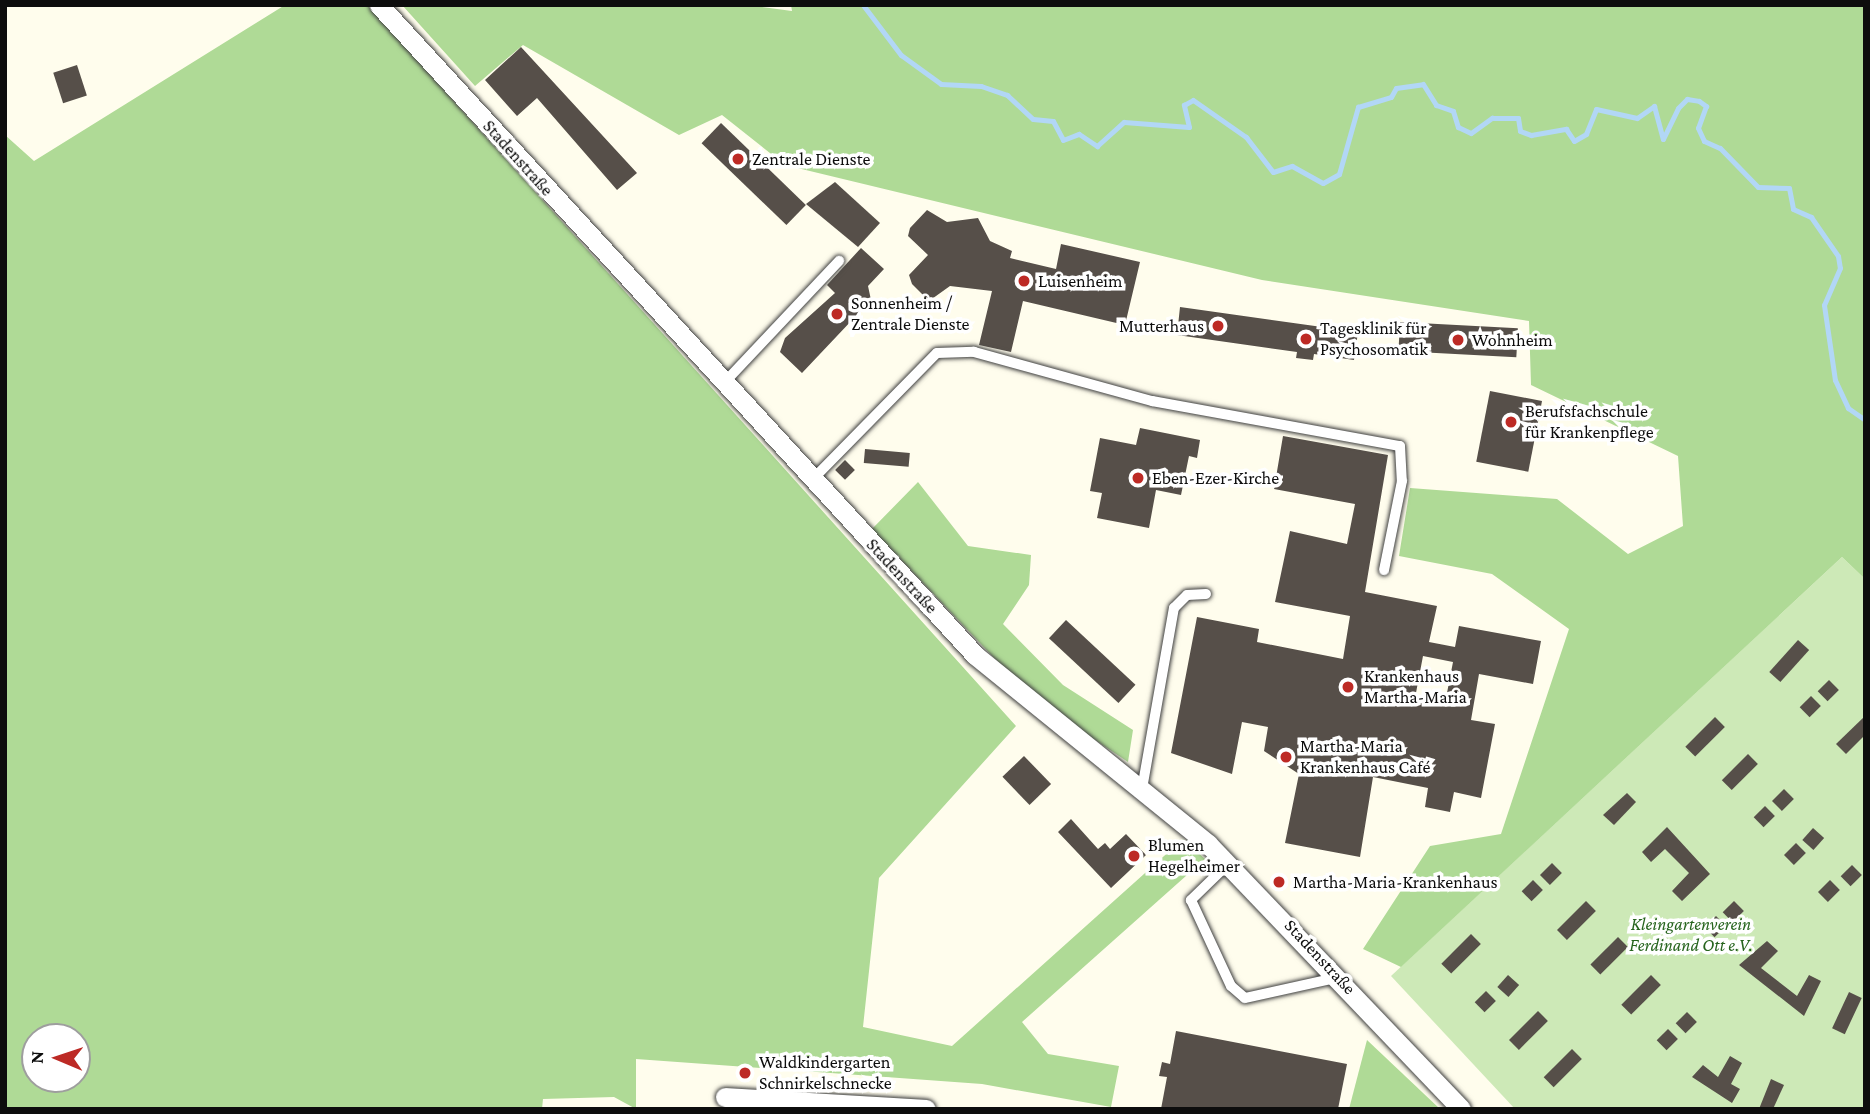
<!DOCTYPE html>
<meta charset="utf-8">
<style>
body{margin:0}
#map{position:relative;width:1870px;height:1114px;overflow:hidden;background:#fffded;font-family:"Crimson Pro",serif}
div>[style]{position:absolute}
.green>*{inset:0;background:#cde9b7}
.forest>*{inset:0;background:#afda96}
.stream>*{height:5px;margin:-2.5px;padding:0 2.5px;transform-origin:2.5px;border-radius:2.5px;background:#b2d7f6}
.building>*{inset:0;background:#564f49;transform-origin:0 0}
.roads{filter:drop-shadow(0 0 2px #404040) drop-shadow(0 0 2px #404040)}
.service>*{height:10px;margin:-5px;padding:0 5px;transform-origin:5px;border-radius:5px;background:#fff}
.minor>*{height:19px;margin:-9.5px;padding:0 9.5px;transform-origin:9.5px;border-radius:9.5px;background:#fff}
.dots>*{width:19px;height:19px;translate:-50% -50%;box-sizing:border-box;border:4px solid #fff;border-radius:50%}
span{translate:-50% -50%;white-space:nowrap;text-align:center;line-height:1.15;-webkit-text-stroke:7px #fff;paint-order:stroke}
.street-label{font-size:18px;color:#0d0d0d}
.poi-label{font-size:18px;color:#0d0d0d}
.left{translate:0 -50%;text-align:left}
.right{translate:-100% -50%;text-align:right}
.park-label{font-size:18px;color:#26641d;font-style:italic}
.frame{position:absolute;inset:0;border:7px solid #0d0d0d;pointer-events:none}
.north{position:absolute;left:21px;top:1023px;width:70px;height:70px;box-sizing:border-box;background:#fff;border:2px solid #9e9e9e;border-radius:50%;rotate:272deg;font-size:19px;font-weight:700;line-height:28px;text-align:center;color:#0d0d0d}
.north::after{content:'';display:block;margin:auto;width:24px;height:32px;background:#bd2a25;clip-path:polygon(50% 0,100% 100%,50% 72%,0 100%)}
</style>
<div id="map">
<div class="green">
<i style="clip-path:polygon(1842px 557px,1865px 579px,1865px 1109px,1515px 1109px,1391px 976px)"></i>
</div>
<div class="forest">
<i style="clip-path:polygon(evenodd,285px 5px,367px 5px,1016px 726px,879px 878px,863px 1027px,952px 1046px,1183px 839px,1205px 859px,1022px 1022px,1048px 1054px,1119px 1066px,1111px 1107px,982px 1084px,636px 1059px,636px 1109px,614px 1097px,543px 1099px,542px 1109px,5px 1109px,5px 135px,34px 161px,285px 5px,35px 1037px,77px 1037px,77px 1079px,35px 1079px,35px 1037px)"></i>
<i style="clip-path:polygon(402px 5px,747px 5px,792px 11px,791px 5px,1865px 5px,1865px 579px,1842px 557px,1401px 967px,1363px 949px,1430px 846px,1501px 834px,1569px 629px,1492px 574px,1399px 556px,1410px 488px,1557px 499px,1628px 554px,1683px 526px,1678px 456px,1531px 385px,1529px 321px,1262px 280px,785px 165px,722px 115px,679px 135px,523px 45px,475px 86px)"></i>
<i style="clip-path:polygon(918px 482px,968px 546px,1031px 555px,1029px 585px,1003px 624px,1063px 685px,1133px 730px,1128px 762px,1031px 697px,872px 529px)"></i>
<i style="clip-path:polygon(1367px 1040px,1440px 1109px,1349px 1109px)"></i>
</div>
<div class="stream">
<i style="left:863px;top:5px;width:63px;rotate:52.8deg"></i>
<i style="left:901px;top:55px;width:49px;rotate:35.9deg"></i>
<i style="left:941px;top:84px;width:40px;rotate:2.9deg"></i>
<i style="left:981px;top:86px;width:28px;rotate:19deg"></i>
<i style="left:1007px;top:95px;width:35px;rotate:43deg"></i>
<i style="left:1033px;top:119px;width:20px;rotate:6deg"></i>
<i style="left:1053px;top:121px;width:21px;rotate:62deg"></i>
<i style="left:1063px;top:140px;width:17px;rotate:-21deg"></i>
<i style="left:1079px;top:134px;width:22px;rotate:34deg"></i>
<i style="left:1097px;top:146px;width:36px;rotate:-42deg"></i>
<i style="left:1124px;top:122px;width:65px;rotate:4.4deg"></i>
<i style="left:1189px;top:127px;width:23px;rotate:-103deg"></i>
<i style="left:1184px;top:105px;width:10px;rotate:-29deg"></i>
<i style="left:1193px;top:100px;width:65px;rotate:34.9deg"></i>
<i style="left:1246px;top:137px;width:44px;rotate:52.4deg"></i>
<i style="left:1273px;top:172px;width:20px;rotate:-18deg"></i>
<i style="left:1292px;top:166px;width:35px;rotate:29deg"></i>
<i style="left:1323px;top:183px;width:18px;rotate:-29deg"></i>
<i style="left:1339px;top:174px;width:70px;rotate:-74.2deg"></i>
<i style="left:1358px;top:107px;width:34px;rotate:-17deg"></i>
<i style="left:1391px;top:97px;width:10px;rotate:-61deg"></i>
<i style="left:1396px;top:88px;width:27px;rotate:-8deg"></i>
<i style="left:1423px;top:84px;width:25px;rotate:58deg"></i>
<i style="left:1436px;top:105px;width:18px;rotate:19deg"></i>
<i style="left:1453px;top:111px;width:17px;rotate:73deg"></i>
<i style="left:1458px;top:127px;width:14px;rotate:25deg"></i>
<i style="left:1471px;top:133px;width:26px;rotate:-36deg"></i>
<i style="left:1492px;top:118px;width:26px"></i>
<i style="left:1518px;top:118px;width:13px;rotate:81deg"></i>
<i style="left:1520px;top:131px;width:12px;rotate:20deg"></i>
<i style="left:1531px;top:135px;width:36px;rotate:-10deg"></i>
<i style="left:1566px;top:129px;width:14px;rotate:56deg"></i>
<i style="left:1574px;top:141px;width:14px;rotate:-30deg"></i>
<i style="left:1586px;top:134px;width:27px;rotate:-68deg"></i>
<i style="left:1596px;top:109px;width:42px;rotate:12.4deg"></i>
<i style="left:1637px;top:118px;width:21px;rotate:-35deg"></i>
<i style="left:1654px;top:106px;width:34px;rotate:75deg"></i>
<i style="left:1663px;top:139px;width:34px;rotate:-64deg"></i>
<i style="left:1678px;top:108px;width:13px;rotate:-45deg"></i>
<i style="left:1687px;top:99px;width:12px;rotate:9deg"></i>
<i style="left:1699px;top:101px;width:9px;rotate:36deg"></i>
<i style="left:1706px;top:106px;width:23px;rotate:110deg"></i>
<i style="left:1698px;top:128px;width:14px;rotate:65deg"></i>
<i style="left:1704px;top:141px;width:17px;rotate:24deg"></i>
<i style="left:1720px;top:148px;width:54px;rotate:45.7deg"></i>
<i style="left:1758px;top:187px;width:31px;rotate:2deg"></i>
<i style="left:1789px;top:188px;width:21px;rotate:79deg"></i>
<i style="left:1793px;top:209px;width:20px;rotate:24deg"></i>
<i style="left:1811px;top:217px;width:47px;rotate:55.3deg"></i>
<i style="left:1838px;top:256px;width:12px;rotate:81deg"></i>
<i style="left:1840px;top:268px;width:40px;rotate:113.4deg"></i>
<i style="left:1824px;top:305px;width:76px;rotate:81.7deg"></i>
<i style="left:1835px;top:380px;width:31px;rotate:65deg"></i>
<i style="left:1848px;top:408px;width:21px;rotate:35deg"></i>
</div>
<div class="building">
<i style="clip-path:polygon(521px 47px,637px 173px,617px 190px,537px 98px,517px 116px,485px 80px)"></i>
<i style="left:77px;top:65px;width:32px;height:25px;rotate:72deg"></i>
<i style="left:721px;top:123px;width:118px;height:28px;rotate:44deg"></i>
<i style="clip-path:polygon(835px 182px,880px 223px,858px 247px,806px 204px)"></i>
<i style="clip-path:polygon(927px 210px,947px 222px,978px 218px,990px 241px,1012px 251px,1010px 258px,1056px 269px,1061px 244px,1140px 262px,1125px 325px,1023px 301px,1011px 352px,979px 345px,992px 291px,950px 286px,929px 301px,912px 284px,909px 275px,928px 255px,908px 236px,910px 228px)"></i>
<i style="clip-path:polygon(861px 248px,884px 269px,868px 286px,871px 300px,802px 373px,780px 352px,785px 338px,835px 293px,827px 285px)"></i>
<i style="clip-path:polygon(1180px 307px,1358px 332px,1354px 360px,1314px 354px,1313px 360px,1296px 358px,1297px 352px,1177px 335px)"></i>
<i style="left:1400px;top:322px;width:118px;height:29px;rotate:3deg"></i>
<i style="left:1490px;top:391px;width:53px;height:72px;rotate:11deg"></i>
<i style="clip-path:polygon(1140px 428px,1200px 440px,1197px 458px,1189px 456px,1181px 495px,1156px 490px,1149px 528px,1097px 518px,1102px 493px,1090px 491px,1100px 438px,1136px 445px)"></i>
<i style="clip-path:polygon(evenodd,1283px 436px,1388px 455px,1365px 592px,1437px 606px,1429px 642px,1455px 647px,1459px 626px,1541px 641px,1533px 684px,1479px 674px,1471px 720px,1495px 724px,1481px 798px,1454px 792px,1450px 812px,1425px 807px,1428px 788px,1373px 777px,1360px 857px,1285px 843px,1299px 774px,1264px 751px,1268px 727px,1242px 722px,1232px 774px,1171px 753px,1197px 617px,1259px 629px,1257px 642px,1343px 659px,1350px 616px,1275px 602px,1290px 531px,1347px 544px,1355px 504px,1274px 489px,1283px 436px,1423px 656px,1453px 662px,1446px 698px,1415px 698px,1423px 656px)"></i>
<i style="left:865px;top:449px;width:45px;height:14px;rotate:5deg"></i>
<i style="left:845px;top:460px;width:14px;height:14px;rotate:45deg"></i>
<i style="left:1066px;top:620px;width:95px;height:25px;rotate:43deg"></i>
<i style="left:1798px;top:640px;width:15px;height:43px;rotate:42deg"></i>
<i style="left:1829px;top:680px;width:14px;height:16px;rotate:45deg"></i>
<i style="left:1811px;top:696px;width:14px;height:16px;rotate:45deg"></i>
<i style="clip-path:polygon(1865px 716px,1865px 735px,1846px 754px,1836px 744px)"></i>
<i style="left:1715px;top:717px;width:14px;height:42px;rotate:45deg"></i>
<i style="left:1748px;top:754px;width:14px;height:37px;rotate:45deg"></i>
<i style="left:1024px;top:756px;width:39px;height:30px;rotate:46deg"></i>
<i style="left:1784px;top:789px;width:14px;height:17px;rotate:45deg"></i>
<i style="clip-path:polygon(1627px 793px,1636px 802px,1614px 825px,1603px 815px)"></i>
<i style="left:1765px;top:806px;width:14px;height:16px;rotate:45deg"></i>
<i style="clip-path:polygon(1071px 819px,1098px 849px,1105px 843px,1110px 849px,1126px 834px,1146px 855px,1111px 888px,1058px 832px)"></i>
<i style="clip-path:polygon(1667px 827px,1710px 874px,1682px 901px,1672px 891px,1689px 873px,1665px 849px,1651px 862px,1642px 852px)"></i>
<i style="left:1813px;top:828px;width:15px;height:16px;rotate:42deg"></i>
<i style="left:1796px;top:843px;width:14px;height:17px;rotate:45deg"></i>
<i style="left:1552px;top:863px;width:14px;height:17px;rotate:45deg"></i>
<i style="left:1852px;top:865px;width:14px;height:16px;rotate:45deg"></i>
<i style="left:1533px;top:880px;width:14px;height:16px;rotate:45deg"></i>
<i style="left:1830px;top:880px;width:14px;height:17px;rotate:45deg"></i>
<i style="left:1586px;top:901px;width:14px;height:41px;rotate:45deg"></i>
<i style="left:1734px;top:901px;width:14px;height:16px;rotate:45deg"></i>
<i style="left:1716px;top:916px;width:14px;height:16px;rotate:45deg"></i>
<i style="left:1471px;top:934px;width:14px;height:42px;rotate:45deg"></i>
<i style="left:1618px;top:937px;width:14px;height:39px;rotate:45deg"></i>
<i style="clip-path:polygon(1767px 941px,1778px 951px,1761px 968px,1797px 996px,1809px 975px,1821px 981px,1804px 1016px,1739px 965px)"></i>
<i style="left:1508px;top:975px;width:15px;height:16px;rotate:42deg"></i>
<i style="left:1651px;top:975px;width:14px;height:42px;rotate:45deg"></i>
<i style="left:1486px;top:991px;width:14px;height:16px;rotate:45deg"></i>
<i style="left:1849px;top:992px;width:14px;height:40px;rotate:25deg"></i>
<i style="left:1538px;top:1011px;width:14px;height:41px;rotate:45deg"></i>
<i style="left:1687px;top:1012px;width:14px;height:16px;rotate:45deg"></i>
<i style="left:1668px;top:1029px;width:14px;height:16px;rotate:45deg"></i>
<i style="clip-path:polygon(1176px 1031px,1347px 1064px,1338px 1109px,1161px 1109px,1167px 1077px,1159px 1076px,1162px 1062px,1170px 1064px)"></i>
<i style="left:1572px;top:1049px;width:14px;height:40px;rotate:45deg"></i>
<i style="clip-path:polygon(1730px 1056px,1742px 1063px,1731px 1084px,1740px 1089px,1732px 1103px,1692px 1077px,1703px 1065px,1718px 1077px)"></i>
<i style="clip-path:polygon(1771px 1079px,1784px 1085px,1773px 1109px,1759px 1109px)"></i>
</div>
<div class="roads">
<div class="service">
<i style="left:724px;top:383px;width:168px;rotate:-46.7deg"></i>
<i style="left:812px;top:480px;width:178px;rotate:-45.5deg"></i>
<i style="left:937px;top:353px;width:37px;rotate:-2deg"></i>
<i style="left:974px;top:352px;width:185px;rotate:15.4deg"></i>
<i style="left:1152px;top:401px;width:252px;rotate:10.3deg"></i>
<i style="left:1400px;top:446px;width:35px;rotate:87deg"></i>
<i style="left:1402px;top:481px;width:91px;rotate:101.4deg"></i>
<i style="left:1142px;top:789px;width:184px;rotate:-80deg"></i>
<i style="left:1174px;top:608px;width:18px;rotate:-45deg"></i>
<i style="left:1187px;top:595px;width:19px;rotate:-3deg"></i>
<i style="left:1228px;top:864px;width:52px;rotate:135.8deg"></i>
<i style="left:1191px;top:900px;width:95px;rotate:65.1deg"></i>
<i style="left:1231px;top:986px;width:18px;rotate:41deg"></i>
<i style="left:1245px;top:998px;width:93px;rotate:-12.4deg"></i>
</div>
<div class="minor">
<i style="left:379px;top:5px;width:882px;rotate:47.48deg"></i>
<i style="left:975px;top:655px;width:300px;rotate:39deg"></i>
<i style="left:1208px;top:844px;width:366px;rotate:46.3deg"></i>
<i style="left:725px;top:1097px;width:201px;rotate:3.4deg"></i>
</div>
</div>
<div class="dots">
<i style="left:738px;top:159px;background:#bd2a25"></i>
<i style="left:1024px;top:281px;background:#bd2a25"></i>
<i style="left:837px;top:314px;background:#bd2a25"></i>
<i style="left:1218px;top:326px;background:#bd2a25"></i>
<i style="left:1306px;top:339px;background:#bd2a25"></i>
<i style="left:1458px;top:340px;background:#bd2a25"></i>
<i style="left:1511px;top:422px;background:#bd2a25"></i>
<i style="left:1138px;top:478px;background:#bd2a25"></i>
<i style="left:1348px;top:687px;background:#bd2a25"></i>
<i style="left:1286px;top:757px;background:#bd2a25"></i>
<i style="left:1134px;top:856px;background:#bd2a25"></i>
<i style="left:1279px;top:882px;background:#bd2a25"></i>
<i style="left:745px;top:1073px;background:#bd2a25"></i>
</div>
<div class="street-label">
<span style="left:518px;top:158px;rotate:48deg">Stadenstraße</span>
<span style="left:902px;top:576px;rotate:47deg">Stadenstraße</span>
<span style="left:1320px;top:957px;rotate:47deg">Stadenstraße</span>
</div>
<div class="poi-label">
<span class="left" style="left:752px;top:159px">Zentrale Dienste</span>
<span class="left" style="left:1038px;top:281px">Luisenheim</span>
<span class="left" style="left:851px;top:314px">Sonnenheim /<br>Zentrale Dienste</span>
<span class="right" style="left:1204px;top:326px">Mutterhaus</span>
<span class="left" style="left:1320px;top:339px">Tagesklinik für<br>Psychosomatik</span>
<span class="left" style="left:1472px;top:340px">Wohnheim</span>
<span class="left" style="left:1525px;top:422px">Berufsfachschule<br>für Krankenpflege</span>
<span class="left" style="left:1152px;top:478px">Eben-Ezer-Kirche</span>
<span class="left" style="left:1364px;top:687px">Krankenhaus<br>Martha-Maria</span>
<span class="left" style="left:1300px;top:757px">Martha-Maria<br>Krankenhaus Café</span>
<span class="left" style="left:1148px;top:856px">Blumen<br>Hegelheimer</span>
<span class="left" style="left:1293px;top:882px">Martha-Maria-Krankenhaus</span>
<span class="left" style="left:759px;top:1073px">Waldkindergarten<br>Schnirkelschnecke</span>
</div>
<div class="park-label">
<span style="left:1691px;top:935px">Kleingartenverein<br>Ferdinand Ott e.V.</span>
</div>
<div class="frame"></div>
<div class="north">N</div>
</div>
